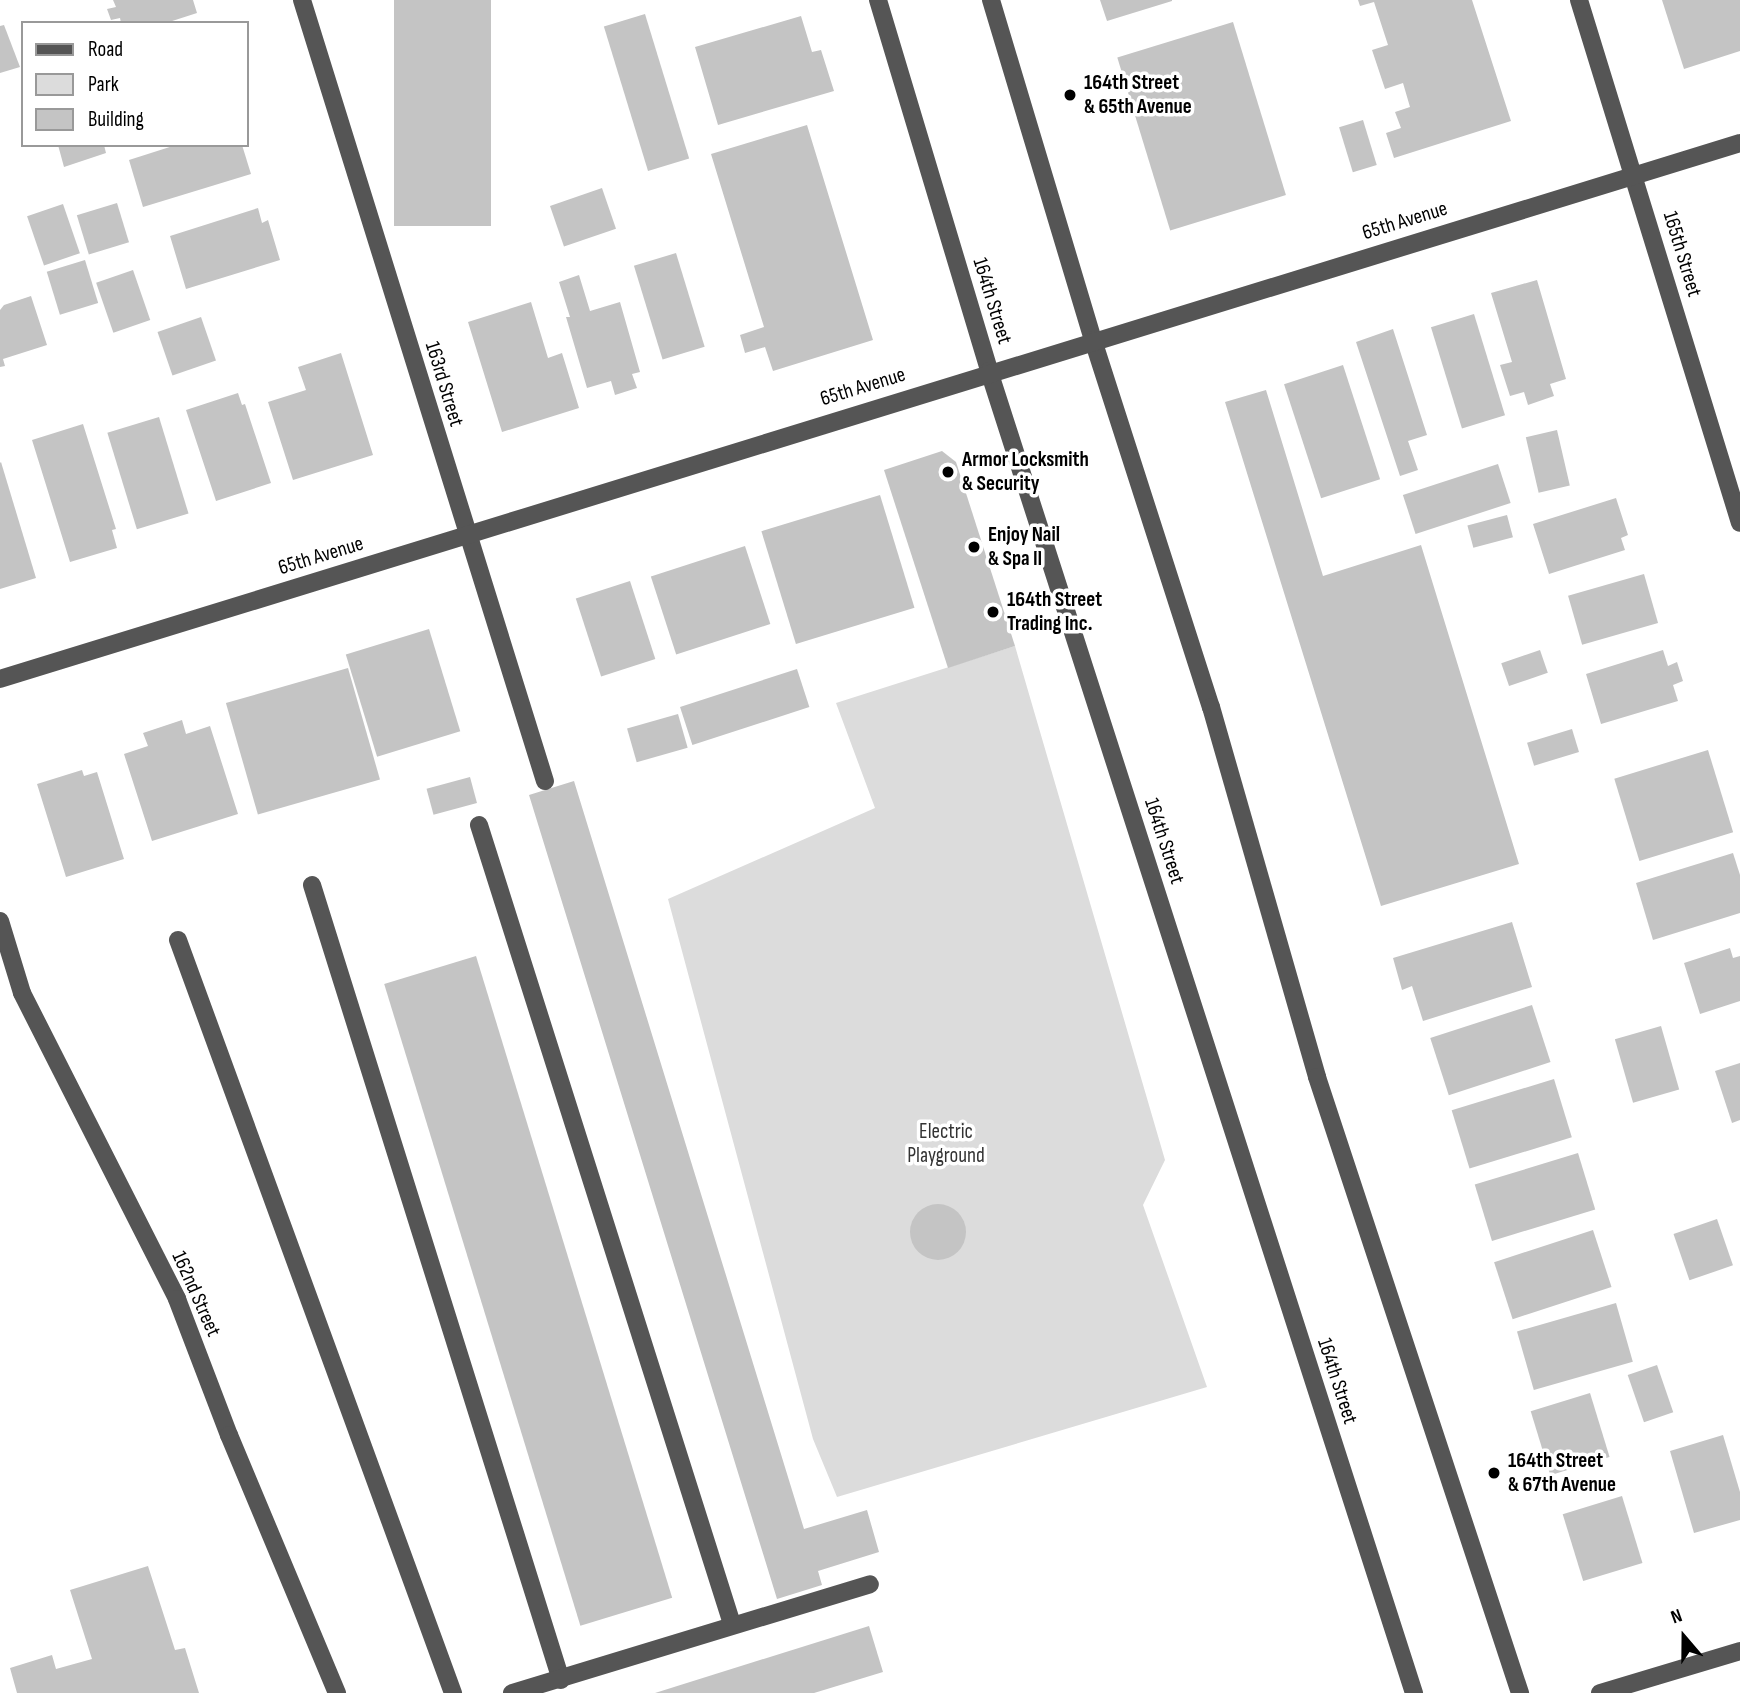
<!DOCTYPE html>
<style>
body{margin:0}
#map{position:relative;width:1740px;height:1693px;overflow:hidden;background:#fff;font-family:"Sofia Sans Condensed",sans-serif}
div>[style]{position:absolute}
.green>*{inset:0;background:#dcdcdc}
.building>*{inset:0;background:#c4c4c4;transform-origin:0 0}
.round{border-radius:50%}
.minor>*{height:18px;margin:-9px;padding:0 9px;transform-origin:9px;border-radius:9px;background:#555}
.dots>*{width:19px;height:19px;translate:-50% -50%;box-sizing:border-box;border:4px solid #fff;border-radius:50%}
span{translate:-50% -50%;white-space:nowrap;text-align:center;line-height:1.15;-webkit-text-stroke:7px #fff;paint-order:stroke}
.poi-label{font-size:21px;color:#000;font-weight:700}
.left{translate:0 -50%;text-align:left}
.street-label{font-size:21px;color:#000}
.park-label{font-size:21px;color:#333}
.legend{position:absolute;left:21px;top:21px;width:228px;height:126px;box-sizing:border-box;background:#fff;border:2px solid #999;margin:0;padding:9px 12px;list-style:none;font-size:21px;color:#000}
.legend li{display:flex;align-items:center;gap:14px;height:35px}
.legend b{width:35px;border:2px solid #999}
.north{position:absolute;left:1649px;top:1602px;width:70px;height:70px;-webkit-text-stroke:5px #fff;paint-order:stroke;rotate:340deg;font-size:19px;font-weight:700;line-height:28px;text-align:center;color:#000}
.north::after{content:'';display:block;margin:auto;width:24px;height:32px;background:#000;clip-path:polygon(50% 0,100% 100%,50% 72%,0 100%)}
</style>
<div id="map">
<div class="green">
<i style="clip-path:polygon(1015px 646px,1165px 1160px,1143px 1205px,1207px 1387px,837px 1497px,813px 1439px,668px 899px,875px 808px,836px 703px)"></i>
</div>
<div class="building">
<i style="clip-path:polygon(113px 0,193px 0,197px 13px,166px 23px,121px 23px,120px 18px,111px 20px,107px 9px,116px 7px)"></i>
<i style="left:394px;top:0;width:97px;height:226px"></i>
<i style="clip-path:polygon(1100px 0,1172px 0,1172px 1px,1107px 21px)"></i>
<i style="clip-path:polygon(1358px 0,1472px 0,1511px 121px,1394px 158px,1386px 133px,1401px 128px,1395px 112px,1410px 107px,1403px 83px,1385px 89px,1372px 50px,1388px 45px,1374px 2px,1360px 6px)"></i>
<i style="clip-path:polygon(1662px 0,1740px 0,1740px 51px,1684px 69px)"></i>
<i style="left:645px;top:14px;width:151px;height:43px;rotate:73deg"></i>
<i style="clip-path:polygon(801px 16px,812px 52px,821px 50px,834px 91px,718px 125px,695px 47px)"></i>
<i style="left:1233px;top:22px;width:181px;height:121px;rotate:73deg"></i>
<i style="clip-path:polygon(4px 25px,20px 67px,0 73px,0 26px)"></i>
<i style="left:1363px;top:120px;width:47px;height:25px;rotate:73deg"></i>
<i style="clip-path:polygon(807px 125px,873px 340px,773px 371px,765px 347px,745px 353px,740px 335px,764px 327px,711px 154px)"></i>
<i style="clip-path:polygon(58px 145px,104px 145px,106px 153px,64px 167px)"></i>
<i style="clip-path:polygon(176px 145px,242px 145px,251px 174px,143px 207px,129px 160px)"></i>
<i style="left:602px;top:188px;width:43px;height:55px;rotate:71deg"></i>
<i style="left:117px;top:203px;width:41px;height:42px;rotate:73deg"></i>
<i style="left:63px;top:204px;width:52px;height:38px;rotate:71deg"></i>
<i style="clip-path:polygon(258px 208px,262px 223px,268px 220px,280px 260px,186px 289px,170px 236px)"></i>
<i style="left:676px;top:253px;width:98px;height:44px;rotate:73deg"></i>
<i style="left:85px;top:260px;width:45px;height:40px;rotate:73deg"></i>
<i style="left:133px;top:270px;width:53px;height:39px;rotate:71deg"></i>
<i style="clip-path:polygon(579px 275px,590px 311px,620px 302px,640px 372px,632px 374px,637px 388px,615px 395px,611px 381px,587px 388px,566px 317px,570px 317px,559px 282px)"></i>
<i style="clip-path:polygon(1537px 280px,1566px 379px,1550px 384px,1554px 396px,1528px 405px,1524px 392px,1510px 396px,1500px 365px,1512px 362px,1491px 293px)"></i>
<i style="clip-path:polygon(31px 296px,47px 345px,3px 359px,5px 366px,0 367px,0 310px,4px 305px)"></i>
<i style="clip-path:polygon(531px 302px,548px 358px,562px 353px,579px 408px,502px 432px,468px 322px)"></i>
<i style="left:1474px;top:314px;width:106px;height:45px;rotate:73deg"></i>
<i style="left:201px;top:317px;width:46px;height:46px;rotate:71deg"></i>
<i style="clip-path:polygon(1393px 329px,1427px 435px,1408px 441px,1418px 470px,1400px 476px,1356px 342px)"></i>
<i style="clip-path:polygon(341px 353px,373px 455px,293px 480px,268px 402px,306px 390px,298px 367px)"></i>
<i style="left:1343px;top:365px;width:120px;height:62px;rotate:72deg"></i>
<i style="clip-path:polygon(1266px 390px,1323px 576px,1421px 545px,1519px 864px,1381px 906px,1225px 402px)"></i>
<i style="clip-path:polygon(238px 393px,242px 405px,245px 404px,271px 483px,216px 501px,186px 410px)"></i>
<i style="left:159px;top:417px;width:101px;height:54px;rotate:73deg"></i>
<i style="clip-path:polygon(83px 424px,116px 529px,112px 530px,117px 548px,70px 562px,32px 440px)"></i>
<i style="left:1557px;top:430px;width:57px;height:32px;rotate:77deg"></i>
<i style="clip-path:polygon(942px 451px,956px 462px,1015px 646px,948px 668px,884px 470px)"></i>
<i style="clip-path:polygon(1px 462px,36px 578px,0 589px,0 463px)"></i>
<i style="left:1498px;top:464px;width:41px;height:100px;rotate:72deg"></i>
<i style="left:880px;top:495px;width:118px;height:124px;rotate:73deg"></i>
<i style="clip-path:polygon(1616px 498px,1628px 535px,1621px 538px,1625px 550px,1549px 574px,1533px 524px)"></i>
<i style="left:1507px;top:515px;width:23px;height:41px;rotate:75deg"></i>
<i style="left:745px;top:546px;width:82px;height:99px;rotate:72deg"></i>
<i style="left:1644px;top:574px;width:51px;height:79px;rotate:74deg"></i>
<i style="left:630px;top:581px;width:82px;height:57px;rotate:72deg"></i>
<i style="left:429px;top:629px;width:107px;height:87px;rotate:73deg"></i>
<i style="left:1540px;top:650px;width:24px;height:41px;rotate:71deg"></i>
<i style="clip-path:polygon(1663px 650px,1668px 666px,1677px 662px,1683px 681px,1673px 685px,1678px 701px,1601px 724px,1586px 674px)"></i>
<i style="left:348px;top:668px;width:116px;height:127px;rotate:74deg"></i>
<i style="left:797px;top:669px;width:40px;height:123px;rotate:72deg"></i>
<i style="left:678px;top:714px;width:35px;height:53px;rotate:74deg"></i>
<i style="clip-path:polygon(182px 720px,186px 734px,210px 726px,238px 814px,152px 841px,124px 754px,148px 746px,143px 733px)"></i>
<i style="left:1572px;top:729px;width:24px;height:47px;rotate:73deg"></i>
<i style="left:1708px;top:750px;width:86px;height:98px;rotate:73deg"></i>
<i style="clip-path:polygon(82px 770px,84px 776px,97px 772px,124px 859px,66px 877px,37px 784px)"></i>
<i style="left:470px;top:777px;width:27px;height:45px;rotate:75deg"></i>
<i style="clip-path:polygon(574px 781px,804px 1529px,867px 1510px,879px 1552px,818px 1571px,822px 1585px,777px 1599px,529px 795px)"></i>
<i style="clip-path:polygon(1733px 853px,1740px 875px,1740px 913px,1653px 940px,1636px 883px)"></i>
<i style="clip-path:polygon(1512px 922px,1532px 987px,1423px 1021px,1412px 986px,1402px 990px,1393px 958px)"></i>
<i style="clip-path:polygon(1730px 948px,1733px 958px,1740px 956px,1740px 1001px,1700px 1014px,1684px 963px)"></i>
<i style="left:476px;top:956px;width:671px;height:96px;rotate:73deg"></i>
<i style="left:1532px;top:1005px;width:60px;height:107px;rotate:72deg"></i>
<i style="left:1661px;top:1026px;width:66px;height:48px;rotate:74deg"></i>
<i style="clip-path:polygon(1740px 1063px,1740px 1120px,1732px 1123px,1715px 1071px)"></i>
<i style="left:1554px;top:1079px;width:61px;height:107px;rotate:73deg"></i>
<i style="left:1578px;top:1153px;width:59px;height:108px;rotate:73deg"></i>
<i class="round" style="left:910px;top:1204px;width:56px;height:56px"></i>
<i style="left:1717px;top:1219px;width:49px;height:46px;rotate:71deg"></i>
<i style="left:1593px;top:1230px;width:60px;height:104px;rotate:72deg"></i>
<i style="left:1616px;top:1303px;width:61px;height:103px;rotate:74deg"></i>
<i style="left:1657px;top:1365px;width:50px;height:31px;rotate:71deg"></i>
<i style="left:1590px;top:1393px;width:67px;height:62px;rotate:73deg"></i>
<i style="clip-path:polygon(1723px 1435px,1740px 1492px,1740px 1520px,1694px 1533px,1670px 1451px)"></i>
<i style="left:1622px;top:1496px;width:70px;height:62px;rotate:73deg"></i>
<i style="clip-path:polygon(148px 1566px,175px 1650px,185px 1648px,199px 1693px,17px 1693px,10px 1668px,52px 1655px,56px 1669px,92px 1659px,70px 1590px)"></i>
<i style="clip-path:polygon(869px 1626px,883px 1672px,814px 1693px,655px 1693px)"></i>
</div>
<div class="minor">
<i style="left:302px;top:0;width:818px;rotate:72.72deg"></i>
<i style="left:878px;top:0;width:387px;rotate:73.3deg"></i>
<i style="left:989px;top:371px;width:1389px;rotate:72.18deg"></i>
<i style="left:991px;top:0;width:355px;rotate:73.3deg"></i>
<i style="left:1093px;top:340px;width:386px;rotate:72.2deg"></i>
<i style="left:1211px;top:707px;width:385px;rotate:74deg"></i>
<i style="left:1317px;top:1077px;width:649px;rotate:71.76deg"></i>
<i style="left:1579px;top:0;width:547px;rotate:72.89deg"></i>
<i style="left:0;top:679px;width:1821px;rotate:-17.12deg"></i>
<i style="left:479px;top:825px;width:838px;rotate:72.43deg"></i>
<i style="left:312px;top:885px;width:833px;rotate:72.61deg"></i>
<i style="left:0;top:921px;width:75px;rotate:73deg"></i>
<i style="left:22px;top:993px;width:343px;rotate:63.1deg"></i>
<i style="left:177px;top:1299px;width:146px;rotate:69.1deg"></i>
<i style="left:229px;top:1435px;width:280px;rotate:67.3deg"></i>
<i style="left:178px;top:940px;width:802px;rotate:69.94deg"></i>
<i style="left:512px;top:1693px;width:374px;rotate:-16.9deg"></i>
<i style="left:1600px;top:1693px;width:146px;rotate:-16.7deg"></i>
</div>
<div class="dots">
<i style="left:1070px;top:95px;background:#000"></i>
<i style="left:948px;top:472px;background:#000"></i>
<i style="left:974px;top:547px;background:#000"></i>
<i style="left:993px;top:612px;background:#000"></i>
<i style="left:1494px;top:1473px;background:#000"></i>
</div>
<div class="poi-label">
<span class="left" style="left:1084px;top:95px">164th Street<br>&amp; 65th Avenue</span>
<span class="left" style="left:962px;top:472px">Armor Locksmith<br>&amp; Security</span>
<span class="left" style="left:988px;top:547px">Enjoy Nail<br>&amp; Spa II</span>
<span class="left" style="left:1007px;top:612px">164th Street<br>Trading Inc.</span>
<span class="left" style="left:1508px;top:1473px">164th Street<br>&amp; 67th Avenue</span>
</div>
<div class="street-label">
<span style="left:1405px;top:221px;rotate:-17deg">65th Avenue</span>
<span style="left:1682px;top:254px;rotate:73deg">165th Street</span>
<span style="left:992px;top:301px;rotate:73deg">164th Street</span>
<span style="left:444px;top:384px;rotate:73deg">163rd Street</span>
<span style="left:863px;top:387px;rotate:-17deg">65th Avenue</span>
<span style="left:321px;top:556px;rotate:-17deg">65th Avenue</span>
<span style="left:1164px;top:841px;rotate:72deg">164th Street</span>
<span style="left:196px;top:1294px;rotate:66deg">162nd Street</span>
<span style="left:1337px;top:1381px;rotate:72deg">164th Street</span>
</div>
<div class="park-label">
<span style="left:946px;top:1144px">Electric<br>Playground</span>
</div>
<ul class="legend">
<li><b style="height:9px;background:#555"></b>Road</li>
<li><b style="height:19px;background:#dcdcdc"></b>Park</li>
<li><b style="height:19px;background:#c4c4c4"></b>Building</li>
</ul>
<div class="north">N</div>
</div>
